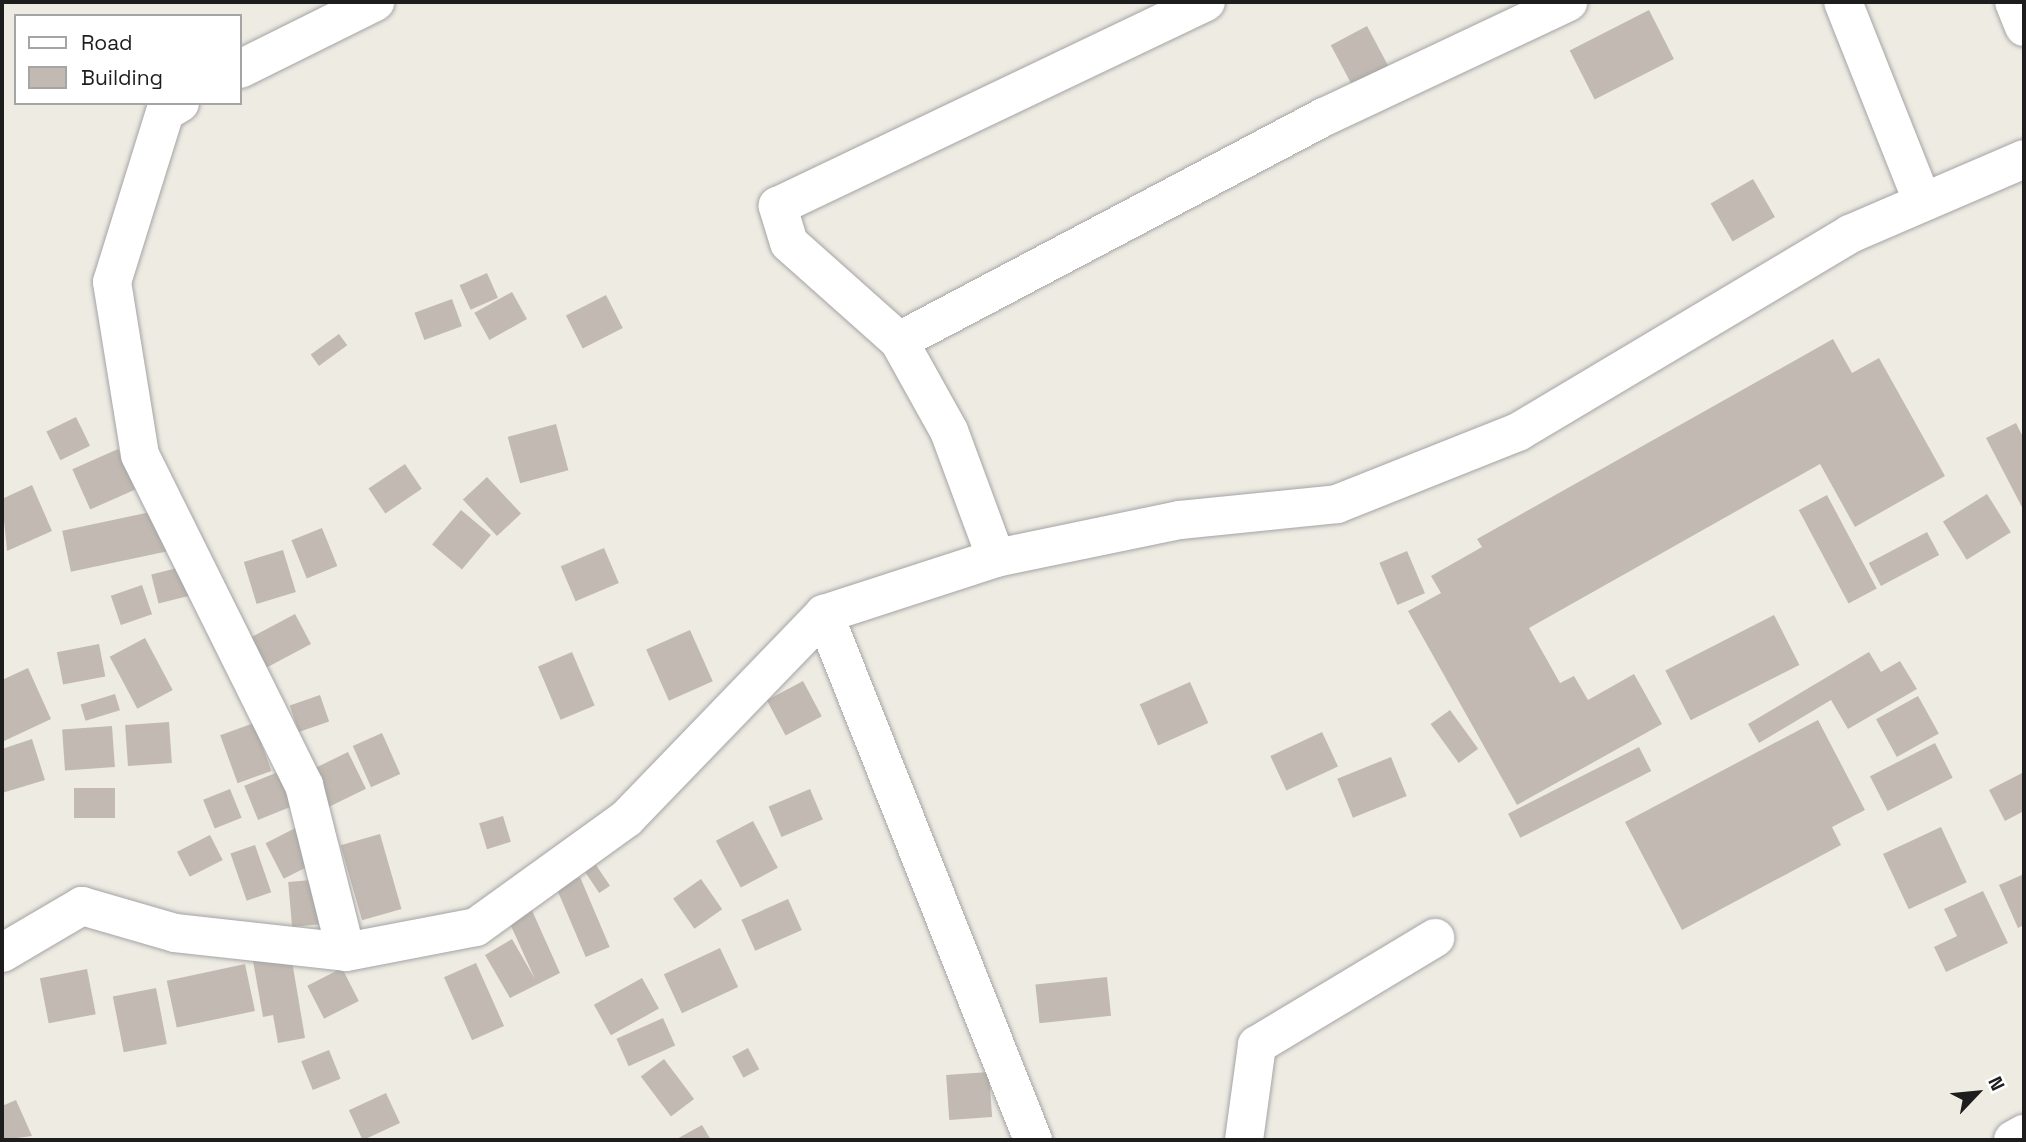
<!DOCTYPE html>
<style>
body{margin:0}
#map{position:relative;width:2026px;height:1142px;overflow:hidden;background:#eeebe3;font-family:"Space Grotesk",sans-serif}
div>[style]{position:absolute}
.building>*{inset:0;background:#c2bab2;transform-origin:0 0}
.roads{filter:drop-shadow(0 0 2px #a4a4a4) drop-shadow(0 0 2px #a4a4a4)}
.minor>*{height:38px;margin:-19px;padding:0 19px;transform-origin:19px;border-radius:19px;background:#fff}
span{translate:-50% -50%;white-space:nowrap;text-align:center;line-height:1.15;-webkit-text-stroke:5px #fff;paint-order:stroke}
.frame{position:absolute;inset:0;border:4px solid #1d1d1d;pointer-events:none}
.legend{position:absolute;left:14px;top:14px;width:228px;height:91px;box-sizing:border-box;background:#fff;border:2px solid #a5a5a5;margin:0;padding:9px 12px;list-style:none;font-size:21px;color:#1d1d1d}
.legend li{display:flex;align-items:center;gap:14px;height:35px}
.legend b{width:35px;border:2px solid #a5a5a5}
.north{position:absolute;left:1942px;top:1058px;width:70px;height:70px;-webkit-text-stroke:5px #fff;paint-order:stroke;rotate:64deg;font-size:19px;font-weight:700;line-height:28px;text-align:center;color:#1d1d1d}
.north::after{content:'';display:block;margin:auto;width:24px;height:32px;background:#1d1d1d;clip-path:polygon(50% 0,100% 100%,50% 72%,0 100%)}
</style>
<div id="map">
<div class="building">
<i style="left:1649px;top:10px;width:55px;height:89px;rotate:63deg"></i>
<i style="left:1367px;top:26px;width:59px;height:41px;rotate:62deg"></i>
<i style="left:1753px;top:179px;width:44px;height:49px;rotate:60deg"></i>
<i style="left:487px;top:273px;width:27px;height:30px;rotate:66deg"></i>
<i style="left:512px;top:292px;width:31px;height:43px;rotate:61deg"></i>
<i style="left:606px;top:295px;width:37px;height:45px;rotate:63deg"></i>
<i style="left:452px;top:299px;width:29px;height:40px;rotate:70deg"></i>
<i style="left:339px;top:334px;width:14px;height:35px;rotate:54deg"></i>
<i style="clip-path:polygon(1833px 339px,1852px 373px,1879px 358px,1945px 476px,1855px 527px,1820px 464px,1529px 628px,1560px 683px,1574px 676px,1588px 700px,1634px 674px,1662px 724px,1517px 805px,1408px 611px,1441px 593px,1431px 576px,1482px 547px,1477px 539px)"></i>
<i style="left:76px;top:417px;width:32px;height:33px;rotate:64deg"></i>
<i style="clip-path:polygon(2016px 423px,2024px 439px,2024px 511px,1986px 438px)"></i>
<i style="left:556px;top:424px;width:48px;height:50px;rotate:75deg"></i>
<i style="left:118px;top:449px;width:44px;height:50px;rotate:66deg"></i>
<i style="left:405px;top:464px;width:30px;height:44px;rotate:56deg"></i>
<i style="left:487px;top:477px;width:50px;height:33px;rotate:47deg"></i>
<i style="clip-path:polygon(32px 485px,52px 531px,7px 551px,2px 499px)"></i>
<i style="left:1987px;top:494px;width:45px;height:52px;rotate:58deg"></i>
<i style="left:1827px;top:495px;width:106px;height:32px;rotate:62deg"></i>
<i style="left:160px;top:510px;width:42px;height:100px;rotate:78deg"></i>
<i style="left:461px;top:510px;width:39px;height:45px;rotate:40deg"></i>
<i style="left:322px;top:528px;width:41px;height:33px;rotate:68deg"></i>
<i style="left:1927px;top:532px;width:26px;height:66px;rotate:62deg"></i>
<i style="left:604px;top:548px;width:38px;height:47px;rotate:67deg"></i>
<i style="left:283px;top:550px;width:44px;height:41px;rotate:73deg"></i>
<i style="left:1407px;top:551px;width:46px;height:30px;rotate:67deg"></i>
<i style="left:193px;top:564px;width:30px;height:43px;rotate:76deg"></i>
<i style="left:142px;top:585px;width:31px;height:33px;rotate:71deg"></i>
<i style="left:295px;top:614px;width:34px;height:50px;rotate:62deg"></i>
<i style="left:1774px;top:615px;width:56px;height:122px;rotate:63deg"></i>
<i style="left:690px;top:630px;width:56px;height:48px;rotate:66deg"></i>
<i style="left:145px;top:638px;width:59px;height:40px;rotate:62deg"></i>
<i style="left:99px;top:644px;width:33px;height:43px;rotate:79deg"></i>
<i style="left:572px;top:652px;width:58px;height:37px;rotate:67deg"></i>
<i style="clip-path:polygon(1869px 652px,1881px 672px,1900px 661px,1917px 689px,1848px 729px,1831px 700px,1759px 743px,1748px 724px)"></i>
<i style="clip-path:polygon(28px 668px,51px 719px,2px 742px,2px 680px)"></i>
<i style="left:803px;top:681px;width:40px;height:41px;rotate:62deg"></i>
<i style="left:1190px;top:682px;width:45px;height:55px;rotate:66deg"></i>
<i style="left:115px;top:694px;width:17px;height:36px;rotate:73deg"></i>
<i style="left:320px;top:695px;width:28px;height:32px;rotate:71deg"></i>
<i style="left:1918px;top:696px;width:43px;height:48px;rotate:61deg"></i>
<i style="left:1450px;top:710px;width:48px;height:24px;rotate:54deg"></i>
<i style="clip-path:polygon(1818px 720px,1865px 810px,1832px 827px,1841px 845px,1682px 930px,1625px 822px)"></i>
<i style="left:169px;top:722px;width:41px;height:44px;rotate:86deg"></i>
<i style="left:254px;top:723px;width:51px;height:36px;rotate:70deg"></i>
<i style="left:112px;top:726px;width:41px;height:50px;rotate:86deg"></i>
<i style="left:1322px;top:732px;width:38px;height:57px;rotate:65deg"></i>
<i style="left:382px;top:733px;width:45px;height:32px;rotate:66deg"></i>
<i style="clip-path:polygon(32px 739px,45px 780px,2px 793px,2px 749px)"></i>
<i style="left:1935px;top:743px;width:39px;height:73px;rotate:63deg"></i>
<i style="left:1639px;top:747px;width:27px;height:147px;rotate:63deg"></i>
<i style="left:348px;top:752px;width:41px;height:41px;rotate:64deg"></i>
<i style="left:1391px;top:757px;width:42px;height:58px;rotate:68deg"></i>
<i style="left:298px;top:764px;width:37px;height:58px;rotate:68deg"></i>
<i style="clip-path:polygon(2024px 772px,2024px 811px,2005px 821px,1989px 790px)"></i>
<i style="left:74px;top:788px;width:41px;height:30px"></i>
<i style="left:230px;top:789px;width:31px;height:29px;rotate:68deg"></i>
<i style="left:810px;top:789px;width:33px;height:45px;rotate:67deg"></i>
<i style="left:503px;top:816px;width:27px;height:25px;rotate:73deg"></i>
<i style="left:311px;top:820px;width:40px;height:51px;rotate:63deg"></i>
<i style="left:753px;top:821px;width:53px;height:42px;rotate:62deg"></i>
<i style="left:1941px;top:827px;width:61px;height:64px;rotate:65deg"></i>
<i style="left:380px;top:834px;width:78px;height:41px;rotate:74deg"></i>
<i style="left:210px;top:835px;width:28px;height:37px;rotate:63deg"></i>
<i style="left:255px;top:845px;width:50px;height:26px;rotate:71deg"></i>
<i style="left:596px;top:865px;width:25px;height:13px;rotate:56deg"></i>
<i style="clip-path:polygon(2024px 874px,2024px 925px,2018px 928px,1999px 885px)"></i>
<i style="left:580px;top:877px;width:76px;height:26px;rotate:67deg"></i>
<i style="left:334px;top:878px;width:45px;height:46px;rotate:85deg"></i>
<i style="left:701px;top:879px;width:37px;height:34px;rotate:55deg"></i>
<i style="clip-path:polygon(1983px 891px,2008px 943px,1946px 972px,1934px 947px,1957px 936px,1944px 909px)"></i>
<i style="left:788px;top:899px;width:34px;height:51px;rotate:66deg"></i>
<i style="clip-path:polygon(530px 906px,560px 973px,510px 998px,485px 955px,512px 939px,535px 979px,507px 917px)"></i>
<i style="left:720px;top:948px;width:43px;height:62px;rotate:65deg"></i>
<i style="clip-path:polygon(291px 955px,305px 1038px,278px 1043px,273px 1015px,263px 1017px,253px 961px)"></i>
<i style="left:476px;top:963px;width:69px;height:35px;rotate:66deg"></i>
<i style="left:245px;top:964px;width:48px;height:80px;rotate:78deg"></i>
<i style="left:342px;top:968px;width:37px;height:39px;rotate:63deg"></i>
<i style="left:87px;top:969px;width:46px;height:48px;rotate:79deg"></i>
<i style="left:1107px;top:977px;width:39px;height:72px;rotate:84deg"></i>
<i style="left:642px;top:978px;width:35px;height:55px;rotate:61deg"></i>
<i style="left:156px;top:988px;width:57px;height:44px;rotate:79deg"></i>
<i style="left:663px;top:1018px;width:30px;height:51px;rotate:66deg"></i>
<i style="left:748px;top:1048px;width:24px;height:18px;rotate:62deg"></i>
<i style="left:329px;top:1050px;width:31px;height:30px;rotate:68deg"></i>
<i style="left:664px;top:1059px;width:50px;height:29px;rotate:53deg"></i>
<i style="left:989px;top:1072px;width:45px;height:43px;rotate:86deg"></i>
<i style="left:386px;top:1093px;width:33px;height:41px;rotate:65deg"></i>
<i style="clip-path:polygon(16px 1100px,32px 1136px,2px 1140px,2px 1106px)"></i>
<i style="clip-path:polygon(702px 1125px,711px 1140px,675px 1140px)"></i>
</div>
<div class="roads">
<div class="minor">
<i style="left:1843px;top:2px;width:214px;rotate:68.3deg"></i>
<i style="left:2014px;top:2px;width:27px;rotate:68deg"></i>
<i style="left:240px;top:69px;width:151px;rotate:-26.4deg"></i>
<i style="left:180px;top:103px;width:17px;rotate:149deg"></i>
<i style="left:165px;top:112px;width:178px;rotate:107.3deg"></i>
<i style="left:112px;top:282px;width:175px;rotate:80.8deg"></i>
<i style="left:140px;top:455px;width:369px;rotate:63.6deg"></i>
<i style="left:304px;top:785px;width:172px;rotate:75.9deg"></i>
<i style="left:899px;top:341px;width:480px;rotate:-27.8deg"></i>
<i style="left:1324px;top:117px;width:270px;rotate:-25.2deg"></i>
<i style="left:996px;top:558px;width:135px;rotate:-110.3deg"></i>
<i style="left:949px;top:431px;width:103px;rotate:-119.1deg"></i>
<i style="left:899px;top:341px;width:147px;rotate:-138.3deg"></i>
<i style="left:789px;top:243px;width:39px;rotate:-107deg"></i>
<i style="left:778px;top:206px;width:474px;rotate:-25.5deg"></i>
<i style="left:824px;top:614px;width:566px;rotate:68.33deg"></i>
<i style="left:2px;top:953px;width:93px;rotate:-30.4deg"></i>
<i style="left:82px;top:906px;width:97px;rotate:16.2deg"></i>
<i style="left:175px;top:933px;width:172px;rotate:6.3deg"></i>
<i style="left:346px;top:952px;width:132px;rotate:-10.9deg"></i>
<i style="left:476px;top:927px;width:186px;rotate:-35.8deg"></i>
<i style="left:627px;top:818px;width:284px;rotate:-46deg"></i>
<i style="left:824px;top:614px;width:181px;rotate:-18deg"></i>
<i style="left:996px;top:558px;width:188px;rotate:-11.7deg"></i>
<i style="left:1180px;top:520px;width:158px;rotate:-5.8deg"></i>
<i style="left:1337px;top:504px;width:195px;rotate:-21.7deg"></i>
<i style="left:1518px;top:432px;width:387px;rotate:-30.8deg"></i>
<i style="left:1850px;top:234px;width:189px;rotate:-23.3deg"></i>
<i style="left:1244px;top:1140px;width:96px;rotate:-82.2deg"></i>
<i style="left:1257px;top:1045px;width:208px;rotate:-31deg"></i>
<i style="left:2013px;top:1140px;width:13px;rotate:-29deg"></i>
</div>
</div>
<div class="frame"></div>
<ul class="legend">
<li><b style="height:9px;background:#fff"></b>Road</li>
<li><b style="height:19px;background:#c2bab2"></b>Building</li>
</ul>
<div class="north">N</div>
</div>
